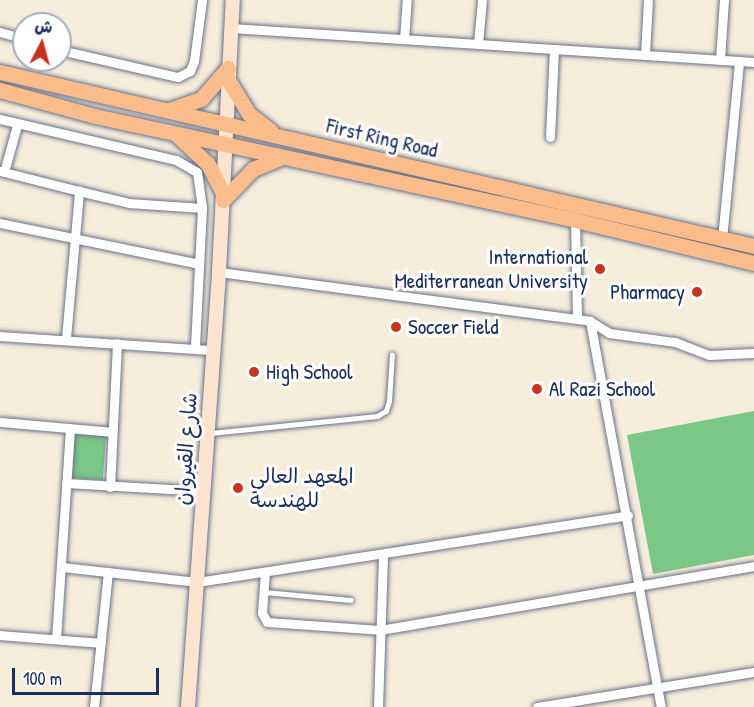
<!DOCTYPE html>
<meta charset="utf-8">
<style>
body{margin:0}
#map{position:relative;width:754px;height:707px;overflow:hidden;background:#f6eddb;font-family:"Patrick Hand","Playpen Sans Arabic",sans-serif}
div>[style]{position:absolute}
.green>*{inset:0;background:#7ac786;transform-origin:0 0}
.roads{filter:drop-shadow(0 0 2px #68728a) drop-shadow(0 0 2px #68728a)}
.lane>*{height:4.5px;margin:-2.25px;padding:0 2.25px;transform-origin:2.25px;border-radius:2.25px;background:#fff}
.street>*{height:9px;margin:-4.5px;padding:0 4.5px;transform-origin:4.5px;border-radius:4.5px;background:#fff}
.secondary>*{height:14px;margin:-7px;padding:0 7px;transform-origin:7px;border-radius:7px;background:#fde4d0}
.primary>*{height:15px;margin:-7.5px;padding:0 7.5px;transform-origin:7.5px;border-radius:7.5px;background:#f9bc8a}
.dots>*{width:16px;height:16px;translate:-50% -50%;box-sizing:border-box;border:3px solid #fff;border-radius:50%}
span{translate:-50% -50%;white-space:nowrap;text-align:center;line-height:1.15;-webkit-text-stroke:6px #fff;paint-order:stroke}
.street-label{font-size:21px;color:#1b2f5e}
.poi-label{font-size:21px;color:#1b2f5e}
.right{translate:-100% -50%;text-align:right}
.left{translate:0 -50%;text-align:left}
.north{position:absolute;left:12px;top:12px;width:60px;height:60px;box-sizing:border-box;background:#fff;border:2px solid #a4acbf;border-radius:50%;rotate:6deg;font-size:16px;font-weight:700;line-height:24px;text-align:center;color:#1b2f5e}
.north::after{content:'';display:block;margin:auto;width:21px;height:27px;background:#c8321e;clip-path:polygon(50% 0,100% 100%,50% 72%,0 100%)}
.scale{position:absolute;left:12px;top:668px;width:147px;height:27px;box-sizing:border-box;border:3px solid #1b2f5e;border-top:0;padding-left:8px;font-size:18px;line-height:21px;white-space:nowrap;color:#1b2f5e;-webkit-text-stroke:4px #fff;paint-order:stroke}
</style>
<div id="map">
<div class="green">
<i style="clip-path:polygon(754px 411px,754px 555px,653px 574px,627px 435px)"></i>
<i style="left:75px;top:434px;width:31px;height:44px;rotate:4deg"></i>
</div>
<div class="roads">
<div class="lane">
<i style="left:211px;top:433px;width:167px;rotate:-5.8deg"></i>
<i style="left:377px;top:416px;width:10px;rotate:-29deg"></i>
<i style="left:386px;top:411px;width:10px;rotate:-73deg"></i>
<i style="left:389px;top:401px;width:46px;rotate:-86.3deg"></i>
<i style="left:264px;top:592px;width:87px;rotate:5.3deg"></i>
</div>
<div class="street">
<i style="left:231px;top:28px;width:524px;rotate:3.72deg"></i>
<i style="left:0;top:32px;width:25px;rotate:16deg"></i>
<i style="left:404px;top:39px;width:39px;rotate:-86deg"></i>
<i style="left:478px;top:44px;width:44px;rotate:-84.8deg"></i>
<i style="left:60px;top:50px;width:121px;rotate:12.9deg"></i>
<i style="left:178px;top:77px;width:13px;rotate:-27deg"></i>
<i style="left:190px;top:71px;width:11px;rotate:-68deg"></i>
<i style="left:194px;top:61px;width:62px;rotate:-82.5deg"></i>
<i style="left:645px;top:55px;width:55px;rotate:-86.9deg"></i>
<i style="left:720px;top:60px;width:60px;rotate:-86.2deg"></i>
<i style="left:0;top:119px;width:181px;rotate:13.1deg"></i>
<i style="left:176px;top:160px;width:24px;rotate:30deg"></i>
<i style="left:197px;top:172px;width:36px;rotate:82deg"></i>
<i style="left:202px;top:208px;width:140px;rotate:92.9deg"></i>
<i style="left:550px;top:137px;width:88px;rotate:-87.4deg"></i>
<i style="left:0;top:171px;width:81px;rotate:14.2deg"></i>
<i style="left:4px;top:172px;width:49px;rotate:-74.5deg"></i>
<i style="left:575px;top:220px;width:99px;rotate:88.8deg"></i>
<i style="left:0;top:223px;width:203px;rotate:11.6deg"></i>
<i style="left:722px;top:239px;width:179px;rotate:-84.5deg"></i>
<i style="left:219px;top:272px;width:374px;rotate:7.5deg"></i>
<i style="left:590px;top:321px;width:22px;rotate:32deg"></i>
<i style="left:609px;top:333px;width:67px;rotate:7.8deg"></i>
<i style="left:675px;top:342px;width:36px;rotate:21deg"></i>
<i style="left:709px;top:355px;width:45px;rotate:-2.5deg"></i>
<i style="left:590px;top:321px;width:392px;rotate:79.6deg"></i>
<i style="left:0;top:336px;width:213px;rotate:3.8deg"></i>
<i style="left:66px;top:338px;width:148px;rotate:-84.9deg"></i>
<i style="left:79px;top:191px;width:51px;rotate:13.5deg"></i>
<i style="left:129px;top:203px;width:73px;rotate:3.9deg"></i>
<i style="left:0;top:422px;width:112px;rotate:5.1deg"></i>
<i style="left:66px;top:483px;width:138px;rotate:3.3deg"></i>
<i style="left:110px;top:487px;width:144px;rotate:-87.2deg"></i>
<i style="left:62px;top:567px;width:136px;rotate:6.3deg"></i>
<i style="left:197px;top:582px;width:436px;rotate:-8.8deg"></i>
<i style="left:265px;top:572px;width:41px;rotate:94.2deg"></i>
<i style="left:262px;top:613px;width:10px;rotate:61deg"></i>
<i style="left:267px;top:622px;width:113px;rotate:4deg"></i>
<i style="left:380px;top:630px;width:379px;rotate:-9.7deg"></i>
<i style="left:0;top:635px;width:101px;rotate:4.5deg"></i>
<i style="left:56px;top:639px;width:210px;rotate:-86.2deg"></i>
<i style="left:94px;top:707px;width:136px;rotate:-84.1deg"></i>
<i style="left:378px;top:707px;width:153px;rotate:-88.1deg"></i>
<i style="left:537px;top:707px;width:220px;rotate:-9.2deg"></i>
</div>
<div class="secondary">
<i style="left:188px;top:707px;width:436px;rotate:-85.9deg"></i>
<i style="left:219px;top:272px;width:272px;rotate:-87.1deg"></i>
</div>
<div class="primary">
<i style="left:0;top:72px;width:774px;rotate:12.99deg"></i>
<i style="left:227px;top:78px;width:42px;rotate:58.6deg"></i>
<i style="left:249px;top:114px;width:28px;rotate:38deg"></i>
<i style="left:0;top:90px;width:98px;rotate:15.3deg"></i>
<i style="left:95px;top:116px;width:491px;rotate:12.2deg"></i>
<i style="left:575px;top:220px;width:184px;rotate:13.5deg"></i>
<i style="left:169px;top:110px;width:34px;rotate:-19deg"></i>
<i style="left:201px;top:99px;width:41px;rotate:-48.9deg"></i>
<i style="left:178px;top:136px;width:41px;rotate:43deg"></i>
<i style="left:208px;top:164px;width:33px;rotate:63deg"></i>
<i style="left:223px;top:200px;width:43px;rotate:-45.9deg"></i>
<i style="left:253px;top:169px;width:31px;rotate:-22deg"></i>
</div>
</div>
<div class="dots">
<i style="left:600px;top:269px;background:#c8321e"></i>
<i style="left:697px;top:292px;background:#c8321e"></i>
<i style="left:396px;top:327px;background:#c8321e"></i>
<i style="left:254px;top:372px;background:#c8321e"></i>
<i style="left:537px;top:389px;background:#c8321e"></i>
<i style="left:238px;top:488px;background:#c8321e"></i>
</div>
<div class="street-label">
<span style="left:382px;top:138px;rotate:13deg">First Ring Road</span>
<span style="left:186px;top:449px;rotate:-86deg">شارع القيروان</span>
</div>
<div class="poi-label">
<span class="right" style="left:588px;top:269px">International<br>Mediterranean University</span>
<span class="right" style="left:685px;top:292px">Pharmacy</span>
<span class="left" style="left:408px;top:327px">Soccer Field</span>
<span class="left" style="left:266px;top:372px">High School</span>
<span class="left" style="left:549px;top:389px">Al Razi School</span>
<span class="left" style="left:250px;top:488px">المعهد العالي<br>للهندسة</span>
</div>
<div class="north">ش</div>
<div class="scale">100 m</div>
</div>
